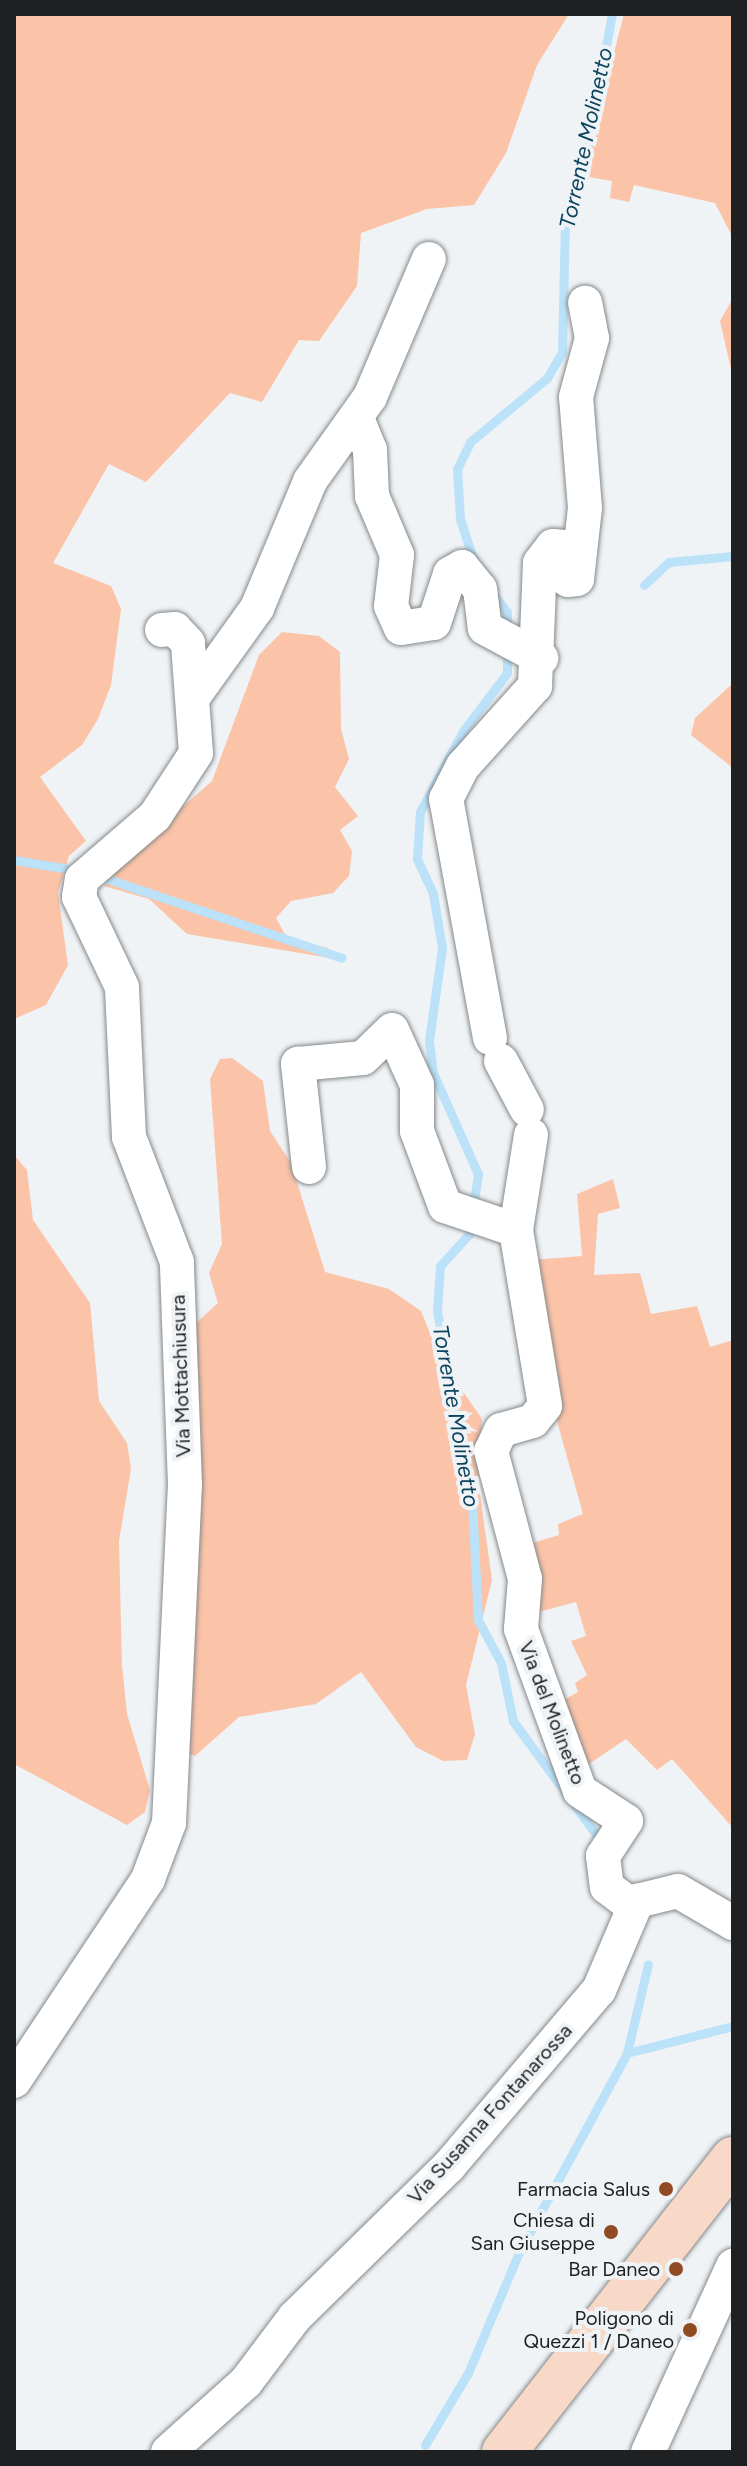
<!DOCTYPE html>
<style>
body{margin:0}
#map{position:relative;width:747px;height:2466px;overflow:hidden;background:#eff3f6;font-family:Figtree,sans-serif}
div>[style]{position:absolute}
.green>*{inset:0;background:#fbc3a8}
.stream>*{height:9px;margin:-4.5px;padding:0 4.5px;transform-origin:4.5px;border-radius:4.5px;background:#bbe2f9}
.roads{filter:drop-shadow(0 0 2px #85898b) drop-shadow(0 0 2px #85898b)}
.street>*{height:34px;margin:-17px;padding:0 17px;transform-origin:17px;border-radius:17px;background:#fff}
.secondary>*{height:44px;margin:-22px;padding:0 22px;transform-origin:22px;border-radius:22px;background:#f8d8c7}
.dots>*{width:22px;height:22px;translate:-50% -50%;box-sizing:border-box;border:4px solid #eff3f6;border-radius:50%}
span{translate:-50% -50%;white-space:nowrap;text-align:center;line-height:1.15;-webkit-text-stroke:8px #eff3f6;paint-order:stroke}
.street-label{font-size:20px;color:#1e2021}
.poi-label{font-size:20px;color:#1e2021}
.right{translate:-100% -50%;text-align:right}
.water-label{font-size:22px;color:#0c435d;font-style:italic}
.frame{position:absolute;inset:0;border:16px solid #1e2021;pointer-events:none}
</style>
<div id="map">
<div class="green">
<i style="clip-path:polygon(14px 14px,569px 14px,537px 65px,506px 153px,474px 205px,427px 209px,361px 233px,357px 286px,319px 341px,299px 340px,262px 402px,230px 393px,146px 482px,109px 464px,53px 563px,111px 586px,121px 609px,111px 685px,98px 719px,82px 745px,40px 777px,86px 841px,69px 856px,58px 893px,68px 965px,46px 1005px,14px 1019px)"></i>
<i style="clip-path:polygon(624px 14px,733px 14px,733px 238px,715px 203px,634px 185px,629px 202px,610px 198px,612px 181px,582px 176px)"></i>
<i style="clip-path:polygon(733px 298px,733px 378px,720px 321px)"></i>
<i style="clip-path:polygon(282px 632px,319px 636px,340px 652px,341px 729px,349px 759px,335px 787px,358px 816px,340px 830px,352px 851px,349px 876px,333px 893px,291px 901px,276px 918px,287px 938px,328px 948px,336px 959px,187px 934px,149px 899px,104px 886px,114px 867px,212px 781px,259px 655px)"></i>
<i style="clip-path:polygon(733px 683px,733px 847px,733px 768px,691px 735px,695px 718px)"></i>
<i style="clip-path:polygon(232px 1058px,263px 1081px,270px 1131px,291px 1163px,325px 1272px,389px 1289px,421px 1311px,440px 1358px,482px 1419px,478px 1480px,492px 1580px,466px 1685px,475px 1734px,467px 1760px,443px 1761px,416px 1747px,361px 1672px,316px 1704px,239px 1717px,195px 1756px,186px 1753px,201px 1437px,195px 1324px,218px 1303px,209px 1273px,222px 1244px,210px 1079px,220px 1059px)"></i>
<i style="clip-path:polygon(14px 1155px,27px 1170px,33px 1220px,90px 1303px,99px 1401px,127px 1443px,131px 1469px,119px 1541px,122px 1665px,127px 1714px,150px 1790px,145px 1812px,127px 1825px,14px 1764px)"></i>
<i style="clip-path:polygon(613px 1179px,620px 1208px,598px 1214px,594px 1275px,640px 1273px,651px 1314px,697px 1306px,710px 1347px,733px 1340px,733px 1828px,672px 1759px,657px 1770px,626px 1739px,589px 1764px,560px 1702px,578px 1692px,575px 1683px,587px 1675px,571px 1641px,586px 1636px,576px 1602px,531px 1614px,529px 1544px,559px 1535px,558px 1524px,583px 1514px,555px 1414px,532px 1260px,582px 1256px,577px 1194px)"></i>
</div>
<div class="stream">
<i style="left:474px;top:562px;width:45px;rotate:-108deg"></i>
<i style="left:460px;top:519px;width:50px;rotate:-93.4deg"></i>
<i style="left:457px;top:469px;width:30px;rotate:-64deg"></i>
<i style="left:470px;top:442px;width:100px;rotate:-39.7deg"></i>
<i style="left:547px;top:378px;width:30px;rotate:-60deg"></i>
<i style="left:562px;top:352px;width:137px;rotate:-88.7deg"></i>
<i style="left:565px;top:215px;width:79px;rotate:-72.3deg"></i>
<i style="left:589px;top:140px;width:128px;rotate:-79.7deg"></i>
<i style="left:644px;top:585px;width:34px;rotate:-43deg"></i>
<i style="left:669px;top:562px;width:64px;rotate:-5.4deg"></i>
<i style="left:494px;top:595px;width:21px;rotate:53deg"></i>
<i style="left:507px;top:612px;width:20px;rotate:90deg"></i>
<i style="left:507px;top:647px;width:26px;rotate:90deg"></i>
<i style="left:507px;top:673px;width:73px;rotate:127.2deg"></i>
<i style="left:463px;top:731px;width:92px;rotate:118deg"></i>
<i style="left:420px;top:812px;width:47px;rotate:93.7deg"></i>
<i style="left:417px;top:859px;width:38px;rotate:65deg"></i>
<i style="left:433px;top:894px;width:55px;rotate:80.5deg"></i>
<i style="left:442px;top:948px;width:94px;rotate:98deg"></i>
<i style="left:429px;top:1041px;width:32px;rotate:83deg"></i>
<i style="left:433px;top:1073px;width:111px;rotate:66deg"></i>
<i style="left:478px;top:1174px;width:61px;rotate:98.5deg"></i>
<i style="left:469px;top:1234px;width:43px;rotate:132.2deg"></i>
<i style="left:440px;top:1266px;width:45px;rotate:93.8deg"></i>
<i style="left:437px;top:1311px;width:193px;rotate:79.6deg"></i>
<i style="left:472px;top:1501px;width:119px;rotate:87.1deg"></i>
<i style="left:478px;top:1620px;width:49px;rotate:61.9deg"></i>
<i style="left:501px;top:1663px;width:59px;rotate:78.3deg"></i>
<i style="left:513px;top:1721px;width:147px;rotate:53.8deg"></i>
<i style="left:14px;top:860px;width:68px;rotate:9.3deg"></i>
<i style="left:99px;top:876px;width:256px;rotate:18.6deg"></i>
<i style="left:627px;top:2053px;width:109px;rotate:-14.3deg"></i>
<i style="left:425px;top:2445px;width:84px;rotate:-59.2deg"></i>
<i style="left:468px;top:2373px;width:131px;rotate:-67.1deg"></i>
<i style="left:519px;top:2252px;width:226px;rotate:-61.5deg"></i>
<i style="left:627px;top:2053px;width:91px;rotate:-76.7deg"></i>
</div>
<div class="roads">
<div class="street">
<i style="left:357px;top:418px;width:35px;rotate:68deg"></i>
<i style="left:370px;top:450px;width:46px;rotate:87.5deg"></i>
<i style="left:372px;top:496px;width:64px;rotate:67deg"></i>
<i style="left:397px;top:555px;width:51px;rotate:96.7deg"></i>
<i style="left:391px;top:606px;width:24px;rotate:66deg"></i>
<i style="left:401px;top:628px;width:33px;rotate:-9deg"></i>
<i style="left:434px;top:623px;width:52px;rotate:-71.9deg"></i>
<i style="left:450px;top:574px;width:14px;rotate:-30deg"></i>
<i style="left:462px;top:567px;width:28px;rotate:51deg"></i>
<i style="left:480px;top:589px;width:39px;rotate:83deg"></i>
<i style="left:485px;top:628px;width:64px;rotate:28.2deg"></i>
<i style="left:196px;top:693px;width:105px;rotate:-54.3deg"></i>
<i style="left:257px;top:608px;width:138px;rotate:-67.3deg"></i>
<i style="left:310px;top:481px;width:103px;rotate:-54.5deg"></i>
<i style="left:370px;top:397px;width:150px;rotate:-66.9deg"></i>
<i style="left:490px;top:1038px;width:243px;rotate:-100.4deg"></i>
<i style="left:446px;top:799px;width:37px;rotate:-63deg"></i>
<i style="left:463px;top:766px;width:108px;rotate:-48deg"></i>
<i style="left:535px;top:686px;width:123px;rotate:-87.7deg"></i>
<i style="left:540px;top:563px;width:21px;rotate:-53deg"></i>
<i style="left:553px;top:546px;width:11px;rotate:5deg"></i>
<i style="left:564px;top:547px;width:33px;rotate:83deg"></i>
<i style="left:568px;top:580px;width:9px;rotate:-6deg"></i>
<i style="left:577px;top:579px;width:71px;rotate:-83.6deg"></i>
<i style="left:585px;top:508px;width:111px;rotate:-94.6deg"></i>
<i style="left:576px;top:397px;width:61px;rotate:-74.8deg"></i>
<i style="left:592px;top:338px;width:36px;rotate:-101deg"></i>
<i style="left:501px;top:1061px;width:55px;rotate:62deg"></i>
<i style="left:531px;top:1135px;width:96px;rotate:99deg"></i>
<i style="left:516px;top:1230px;width:178px;rotate:80.6deg"></i>
<i style="left:545px;top:1406px;width:19px;rotate:129deg"></i>
<i style="left:533px;top:1421px;width:33px;rotate:164deg"></i>
<i style="left:501px;top:1430px;width:23px;rotate:115deg"></i>
<i style="left:491px;top:1451px;width:132px;rotate:75.1deg"></i>
<i style="left:525px;top:1579px;width:50px;rotate:94.6deg"></i>
<i style="left:521px;top:1629px;width:172px;rotate:70deg"></i>
<i style="left:580px;top:1791px;width:55px;rotate:33.1deg"></i>
<i style="left:626px;top:1821px;width:42px;rotate:123.3deg"></i>
<i style="left:603px;top:1856px;width:31px;rotate:83deg"></i>
<i style="left:607px;top:1887px;width:31px;rotate:37deg"></i>
<i style="left:309px;top:1167px;width:104px;rotate:-96.1deg"></i>
<i style="left:298px;top:1064px;width:65px;rotate:-5.3deg"></i>
<i style="left:363px;top:1058px;width:40px;rotate:-44deg"></i>
<i style="left:392px;top:1030px;width:60px;rotate:65.6deg"></i>
<i style="left:417px;top:1085px;width:46px;rotate:90deg"></i>
<i style="left:417px;top:1131px;width:80px;rotate:69.5deg"></i>
<i style="left:445px;top:1206px;width:75px;rotate:18.7deg"></i>
<i style="left:14px;top:2081px;width:242px;rotate:-56.4deg"></i>
<i style="left:148px;top:1879px;width:60px;rotate:-69.4deg"></i>
<i style="left:169px;top:1823px;width:338px;rotate:-87.3deg"></i>
<i style="left:185px;top:1485px;width:223px;rotate:-92.1deg"></i>
<i style="left:177px;top:1262px;width:134px;rotate:-111deg"></i>
<i style="left:129px;top:1137px;width:150px;rotate:-92.7deg"></i>
<i style="left:122px;top:987px;width:100px;rotate:-115.5deg"></i>
<i style="left:79px;top:897px;width:18px;rotate:-81deg"></i>
<i style="left:82px;top:879px;width:96px;rotate:-40.8deg"></i>
<i style="left:155px;top:816px;width:75px;rotate:-56.9deg"></i>
<i style="left:196px;top:753px;width:110px;rotate:-94.2deg"></i>
<i style="left:188px;top:643px;width:19px;rotate:-133deg"></i>
<i style="left:175px;top:629px;width:13px;rotate:176deg"></i>
<i style="left:168px;top:2452px;width:105px;rotate:-41.9deg"></i>
<i style="left:246px;top:2382px;width:81px;rotate:-53deg"></i>
<i style="left:295px;top:2317px;width:216px;rotate:-44.4deg"></i>
<i style="left:449px;top:2166px;width:231px;rotate:-49.6deg"></i>
<i style="left:599px;top:1990px;width:97px;rotate:-66.9deg"></i>
<i style="left:637px;top:1901px;width:42px;rotate:-13.7deg"></i>
<i style="left:678px;top:1891px;width:64px;rotate:30.2deg"></i>
<i style="left:648px;top:2452px;width:205px;rotate:-65.4deg"></i>
</div>
<div class="secondary">
<i style="left:504px;top:2452px;width:372px;rotate:-52deg"></i>
</div>
</div>
<div class="dots">
<i style="left:666px;top:2189px;background:#914b24"></i>
<i style="left:611px;top:2232px;background:#914b24"></i>
<i style="left:676px;top:2269px;background:#914b24"></i>
<i style="left:690px;top:2330px;background:#914b24"></i>
</div>
<div class="street-label">
<span style="left:181px;top:1376px;rotate:-92deg">Via Mottachiusura</span>
<span style="left:552px;top:1713px;rotate:69deg">Via del Molinetto</span>
<span style="left:490px;top:2114px;rotate:-48deg">Via Susanna Fontanarossa</span>
</div>
<div class="poi-label">
<span class="right" style="left:650px;top:2189px">Farmacia Salus</span>
<span class="right" style="left:595px;top:2232px">Chiesa di<br>San Giuseppe</span>
<span class="right" style="left:660px;top:2269px">Bar Daneo</span>
<span class="right" style="left:674px;top:2330px">Poligono di<br>Quezzi 1 / Daneo</span>
</div>
<div class="water-label">
<span style="left:586px;top:138px;rotate:-78deg">Torrente Molinetto</span>
<span style="left:456px;top:1416px;rotate:80deg">Torrente Molinetto</span>
</div>
<div class="frame"></div>
</div>
